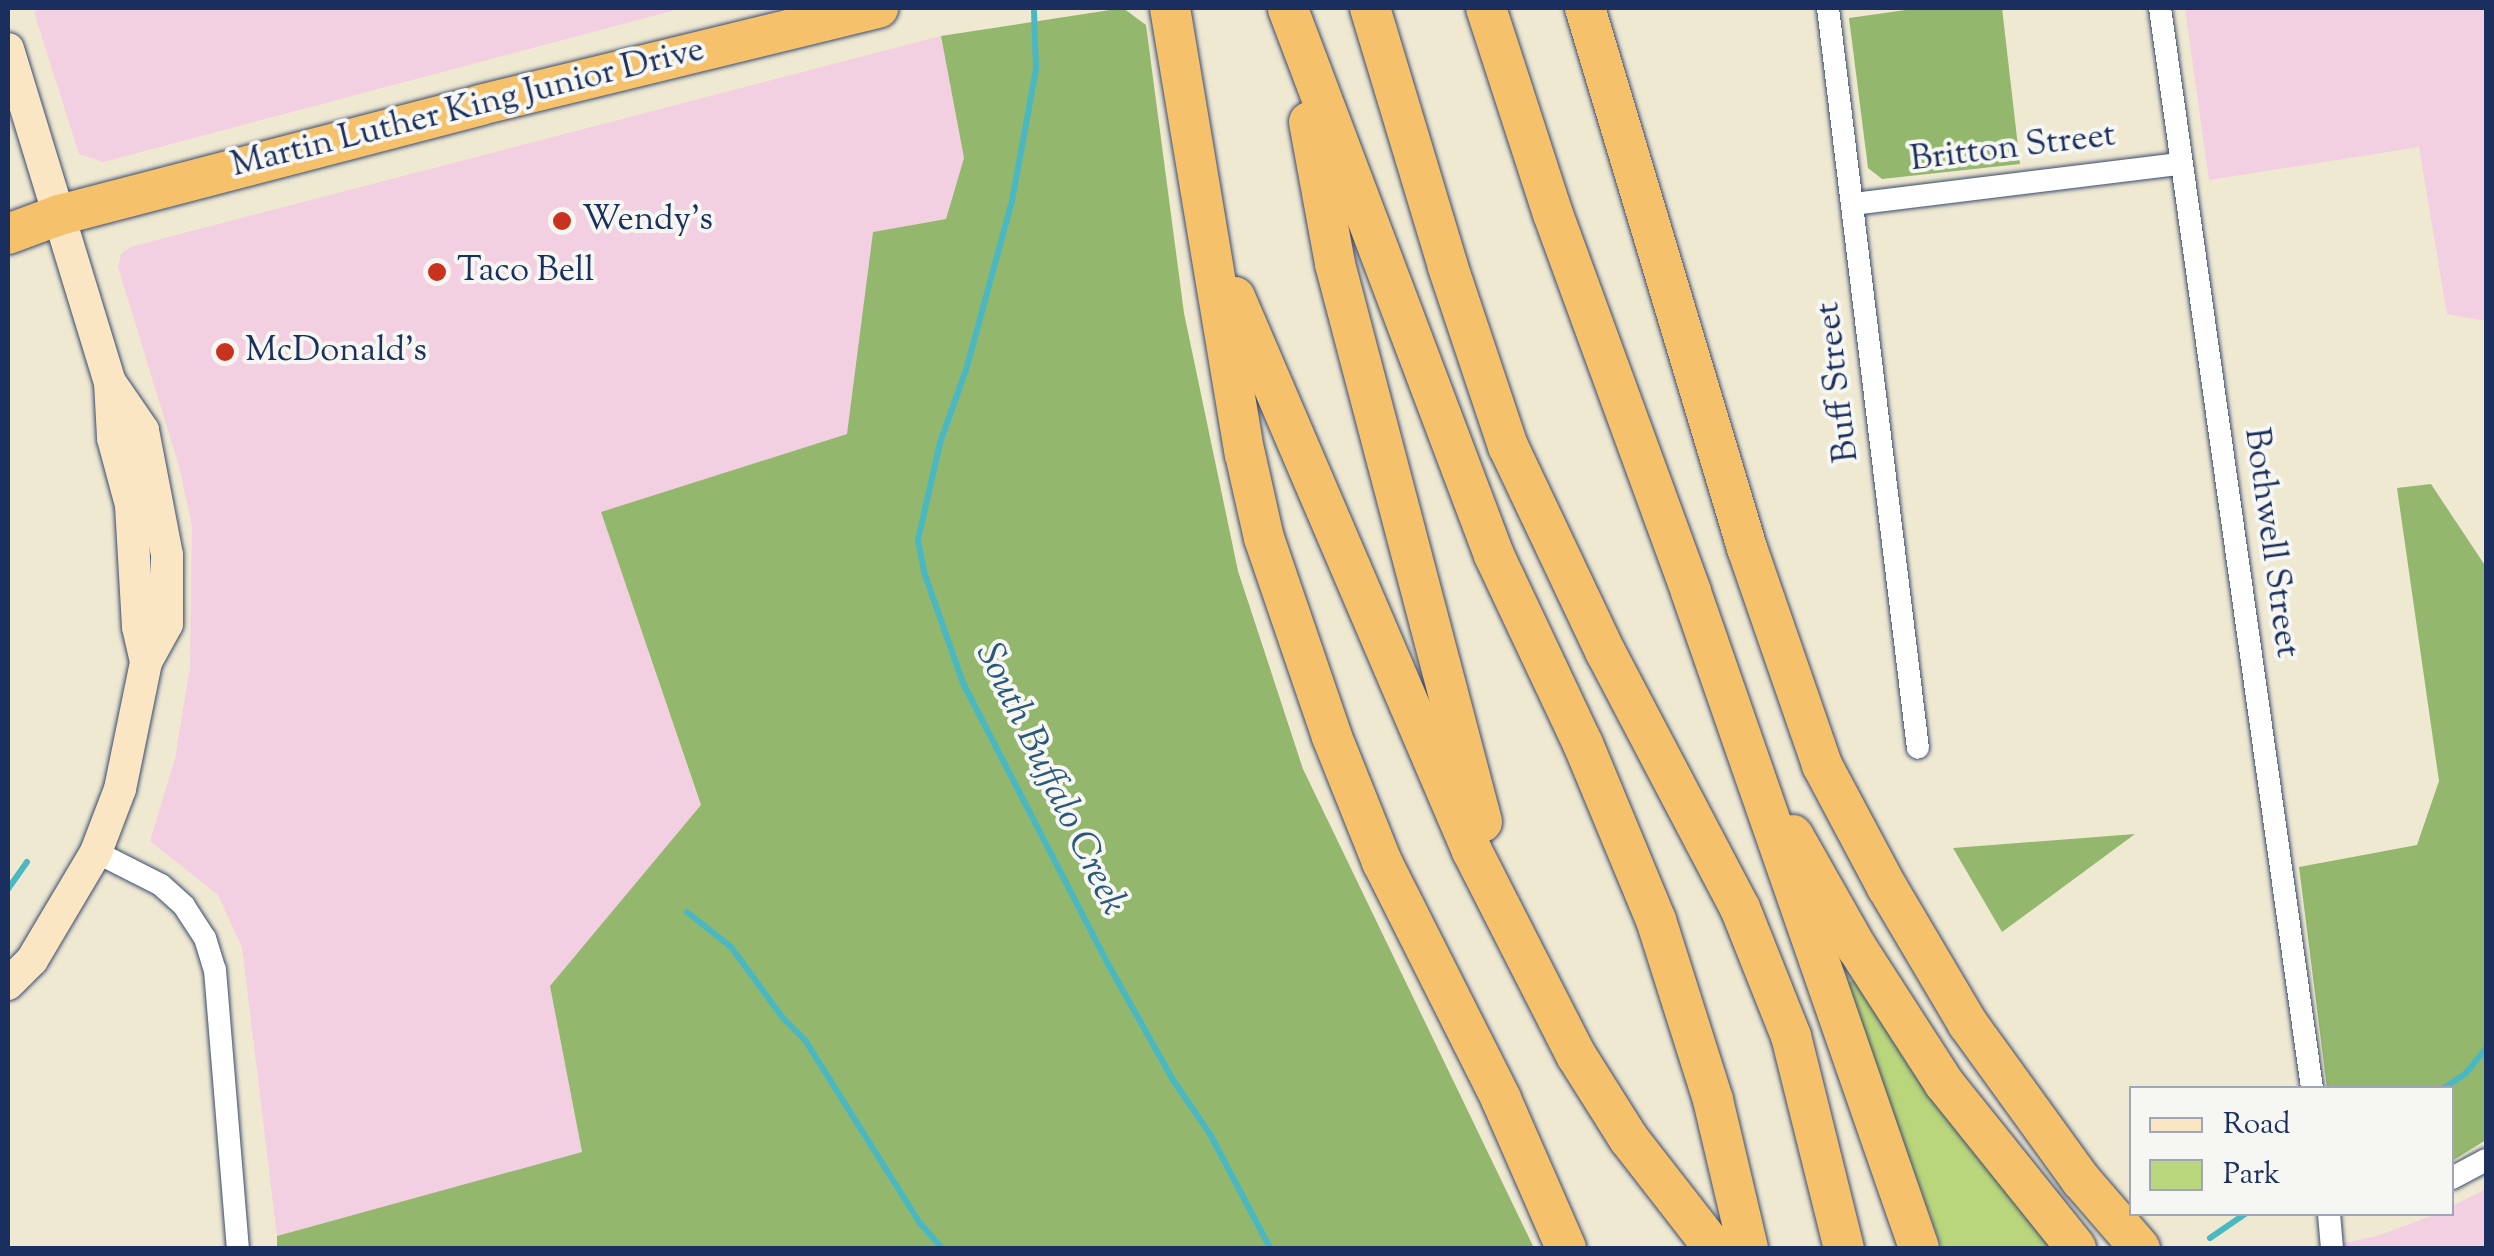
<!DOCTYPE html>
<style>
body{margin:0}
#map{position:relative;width:2494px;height:1256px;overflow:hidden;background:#efe9d2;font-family:"Sorts Mill Goudy",serif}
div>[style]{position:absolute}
.built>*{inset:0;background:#f2cfe1}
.green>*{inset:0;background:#bad67c}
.forest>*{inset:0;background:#93b76c}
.stream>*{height:6px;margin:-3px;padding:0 3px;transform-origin:3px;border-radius:3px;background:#4ab8c3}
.roads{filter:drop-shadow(0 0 2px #3b4b6f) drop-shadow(0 0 2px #3b4b6f)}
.street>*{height:22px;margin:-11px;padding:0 11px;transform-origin:11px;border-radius:11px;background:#fff}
.secondary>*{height:32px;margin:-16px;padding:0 16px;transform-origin:16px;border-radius:16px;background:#fbe6c4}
.highway>*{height:40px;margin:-20px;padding:0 20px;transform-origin:20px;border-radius:20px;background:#f5c16b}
.dots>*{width:28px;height:28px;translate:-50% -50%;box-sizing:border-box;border:5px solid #f6f6f2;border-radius:50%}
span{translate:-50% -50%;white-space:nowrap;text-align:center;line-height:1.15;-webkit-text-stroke:8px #f6f6f2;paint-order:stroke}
.street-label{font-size:35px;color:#1b2f5e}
.poi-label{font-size:35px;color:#1b2f5e}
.left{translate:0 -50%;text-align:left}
.water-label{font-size:38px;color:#29587c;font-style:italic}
.frame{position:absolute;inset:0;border:10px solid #1b2f5e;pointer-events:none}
.legend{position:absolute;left:2129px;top:1086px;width:325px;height:130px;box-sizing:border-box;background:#f6f6f2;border:2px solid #9ea6b7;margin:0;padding:12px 18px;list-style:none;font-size:30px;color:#1b2f5e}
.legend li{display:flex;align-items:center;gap:20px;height:50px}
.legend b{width:50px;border:2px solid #9ea6b7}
</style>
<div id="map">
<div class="built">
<i style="clip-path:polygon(43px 8px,683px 8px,103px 162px,79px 154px,34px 12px)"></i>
<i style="clip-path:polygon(2185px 8px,2486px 8px,2486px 321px,2447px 314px,2419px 147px,2209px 180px)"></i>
<i style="clip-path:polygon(941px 36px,964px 158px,946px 219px,873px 232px,848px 434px,601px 512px,701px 806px,550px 986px,582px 1153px,277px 1236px,242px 947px,218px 895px,150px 841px,175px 759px,190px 667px,192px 526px,179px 466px,118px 267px,121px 254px,130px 247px)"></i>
<i style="clip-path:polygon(2486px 1189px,2486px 1248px,2319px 1248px,2377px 1236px,2437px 1214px,2452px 1214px,2452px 1206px)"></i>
</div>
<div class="green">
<i style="clip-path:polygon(1858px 979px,2058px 1248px,1942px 1248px,1845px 983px)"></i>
</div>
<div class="forest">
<i style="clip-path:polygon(1123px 8px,1146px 25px,1184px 313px,1238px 571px,1303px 769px,1534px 1248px,277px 1248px,277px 1236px,582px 1152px,550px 986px,701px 805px,601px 512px,847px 434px,873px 232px,946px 219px,964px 158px,941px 36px)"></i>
<i style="clip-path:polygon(1920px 8px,2002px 8px,2020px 164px,1882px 179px,1868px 168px,1849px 18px)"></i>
<i style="clip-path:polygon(2431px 484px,2486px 567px,2486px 1140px,2452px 1161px,2452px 1088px,2327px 1088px,2299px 867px,2417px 845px,2439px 781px,2397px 488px)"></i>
<i style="clip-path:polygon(2135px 834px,2002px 932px,1953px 848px)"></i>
</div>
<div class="stream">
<i style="left:1034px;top:11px;width:58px;rotate:88deg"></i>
<i style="left:1036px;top:69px;width:134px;rotate:100.3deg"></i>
<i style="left:1012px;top:201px;width:172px;rotate:105.2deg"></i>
<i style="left:967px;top:367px;width:81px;rotate:109.6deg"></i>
<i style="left:940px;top:443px;width:99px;rotate:102.8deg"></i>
<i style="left:918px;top:540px;width:36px;rotate:79deg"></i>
<i style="left:925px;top:575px;width:114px;rotate:70.6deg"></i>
<i style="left:963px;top:683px;width:316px;rotate:62.7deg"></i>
<i style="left:1108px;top:964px;width:133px;rotate:60.7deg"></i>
<i style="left:1173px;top:1080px;width:65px;rotate:55.6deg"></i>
<i style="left:1210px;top:1134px;width:129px;rotate:62.2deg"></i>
<i style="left:8px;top:889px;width:33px;rotate:-55deg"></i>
<i style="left:687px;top:912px;width:56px;rotate:38.5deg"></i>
<i style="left:731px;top:947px;width:88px;rotate:53.8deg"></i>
<i style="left:783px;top:1018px;width:31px;rotate:45deg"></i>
<i style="left:805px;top:1040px;width:216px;rotate:57.9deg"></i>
<i style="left:920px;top:1223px;width:33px;rotate:49deg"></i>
<i style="left:2444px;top:1088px;width:27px;rotate:-34deg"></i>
<i style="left:2466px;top:1073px;width:32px;rotate:-51deg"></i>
<i style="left:2210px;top:1238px;width:42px;rotate:-34.4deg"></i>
</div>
<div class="roads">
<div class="street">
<i style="left:1828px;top:8px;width:745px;rotate:83.07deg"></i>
<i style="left:2160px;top:8px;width:1091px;rotate:81.99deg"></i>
<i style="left:1853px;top:204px;width:330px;rotate:-7deg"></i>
<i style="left:96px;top:852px;width:73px;rotate:26.9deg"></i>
<i style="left:161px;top:885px;width:31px;rotate:42deg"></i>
<i style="left:184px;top:906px;width:38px;rotate:57deg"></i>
<i style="left:205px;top:938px;width:34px;rotate:73deg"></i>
<i style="left:215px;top:970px;width:279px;rotate:85.3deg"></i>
<i style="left:2452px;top:1178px;width:38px;rotate:-28deg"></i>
<i style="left:2329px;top:1214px;width:34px;rotate:85deg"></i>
</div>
<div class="secondary">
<i style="left:8px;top:49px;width:348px;rotate:73deg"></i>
<i style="left:110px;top:382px;width:56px;rotate:86.9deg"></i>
<i style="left:113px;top:438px;width:69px;rotate:75deg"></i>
<i style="left:131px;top:505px;width:122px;rotate:86.7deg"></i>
<i style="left:138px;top:627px;width:36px;rotate:77deg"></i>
<i style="left:8px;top:984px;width:34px;rotate:-45deg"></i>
<i style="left:32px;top:960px;width:126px;rotate:-59.3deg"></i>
<i style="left:96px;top:852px;width:67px;rotate:-69.1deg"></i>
<i style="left:120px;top:789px;width:130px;rotate:-78.4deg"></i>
<i style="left:146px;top:662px;width:43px;rotate:-61.1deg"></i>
<i style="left:167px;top:624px;width:69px;rotate:-90deg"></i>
<i style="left:167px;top:555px;width:127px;rotate:-100.9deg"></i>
<i style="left:143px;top:430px;width:58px;rotate:-124.5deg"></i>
</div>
<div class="highway">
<i style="left:1170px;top:8px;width:452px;rotate:80.5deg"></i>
<i style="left:1245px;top:454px;width:86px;rotate:77.3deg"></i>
<i style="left:1264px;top:538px;width:210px;rotate:71.1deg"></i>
<i style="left:1332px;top:737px;width:135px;rotate:68.2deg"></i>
<i style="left:1382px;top:862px;width:265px;rotate:63.3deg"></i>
<i style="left:1501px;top:1099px;width:163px;rotate:66.4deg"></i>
<i style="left:1370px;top:8px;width:270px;rotate:73.2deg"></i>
<i style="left:1448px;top:267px;width:189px;rotate:71.5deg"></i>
<i style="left:1508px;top:446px;width:229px;rotate:64.7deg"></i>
<i style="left:1606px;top:653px;width:288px;rotate:62.3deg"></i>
<i style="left:1740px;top:908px;width:138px;rotate:68.3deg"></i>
<i style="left:1791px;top:1036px;width:219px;rotate:76deg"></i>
<i style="left:1486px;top:8px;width:217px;rotate:72deg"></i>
<i style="left:1553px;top:214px;width:402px;rotate:69.9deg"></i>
<i style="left:1691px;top:592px;width:694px;rotate:70.83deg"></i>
<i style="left:1585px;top:8px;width:564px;rotate:73.3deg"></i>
<i style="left:1747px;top:548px;width:230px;rotate:70.9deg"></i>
<i style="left:1822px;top:765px;width:138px;rotate:62deg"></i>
<i style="left:1887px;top:887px;width:159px;rotate:59.4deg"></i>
<i style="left:1968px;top:1024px;width:193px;rotate:54.1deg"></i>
<i style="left:2081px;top:1180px;width:90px;rotate:49.1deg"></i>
<i style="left:1288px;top:9px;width:584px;rotate:69.33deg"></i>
<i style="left:1494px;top:555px;width:209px;rotate:64.8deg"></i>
<i style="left:1583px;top:744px;width:191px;rotate:67.5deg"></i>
<i style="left:1656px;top:920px;width:189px;rotate:72.4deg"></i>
<i style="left:1713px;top:1100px;width:152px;rotate:76.7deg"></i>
<i style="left:1309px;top:122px;width:144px;rotate:79.6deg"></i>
<i style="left:1335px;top:264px;width:577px;rotate:75.24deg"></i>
<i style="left:8px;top:234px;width:54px;rotate:-20.4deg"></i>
<i style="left:59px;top:215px;width:435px;rotate:-14.6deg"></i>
<i style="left:480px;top:105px;width:410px;rotate:-13.7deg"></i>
<i style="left:1235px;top:297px;width:603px;rotate:66.84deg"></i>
<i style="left:1472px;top:851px;width:229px;rotate:63deg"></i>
<i style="left:1576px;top:1055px;width:99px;rotate:57.8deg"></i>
<i style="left:1629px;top:1139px;width:138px;rotate:52.1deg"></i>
<i style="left:1793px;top:835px;width:130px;rotate:60.5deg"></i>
<i style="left:1857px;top:948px;width:161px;rotate:57.2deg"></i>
<i style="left:1944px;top:1083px;width:211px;rotate:51.3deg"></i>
</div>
</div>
<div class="dots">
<i style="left:562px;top:221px;background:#c8321e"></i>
<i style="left:437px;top:272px;background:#c8321e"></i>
<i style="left:225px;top:352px;background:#c8321e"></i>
</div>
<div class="street-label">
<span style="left:468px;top:109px;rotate:-14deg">Martin Luther King Junior Drive</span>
<span style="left:2013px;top:149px;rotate:-7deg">Britton Street</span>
<span style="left:1839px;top:382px;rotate:-97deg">Buff Street</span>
<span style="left:2270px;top:543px;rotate:82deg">Bothwell Street</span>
</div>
<div class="poi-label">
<span class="left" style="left:582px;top:221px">Wendy's</span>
<span class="left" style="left:457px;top:272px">Taco Bell</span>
<span class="left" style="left:245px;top:352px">McDonald's</span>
</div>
<div class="water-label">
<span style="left:1049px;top:780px;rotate:64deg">South Buffalo Creek</span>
</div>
<div class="frame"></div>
<ul class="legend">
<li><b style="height:12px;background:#fbe6c4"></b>Road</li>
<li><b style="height:28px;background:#bad67c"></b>Park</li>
</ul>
</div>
